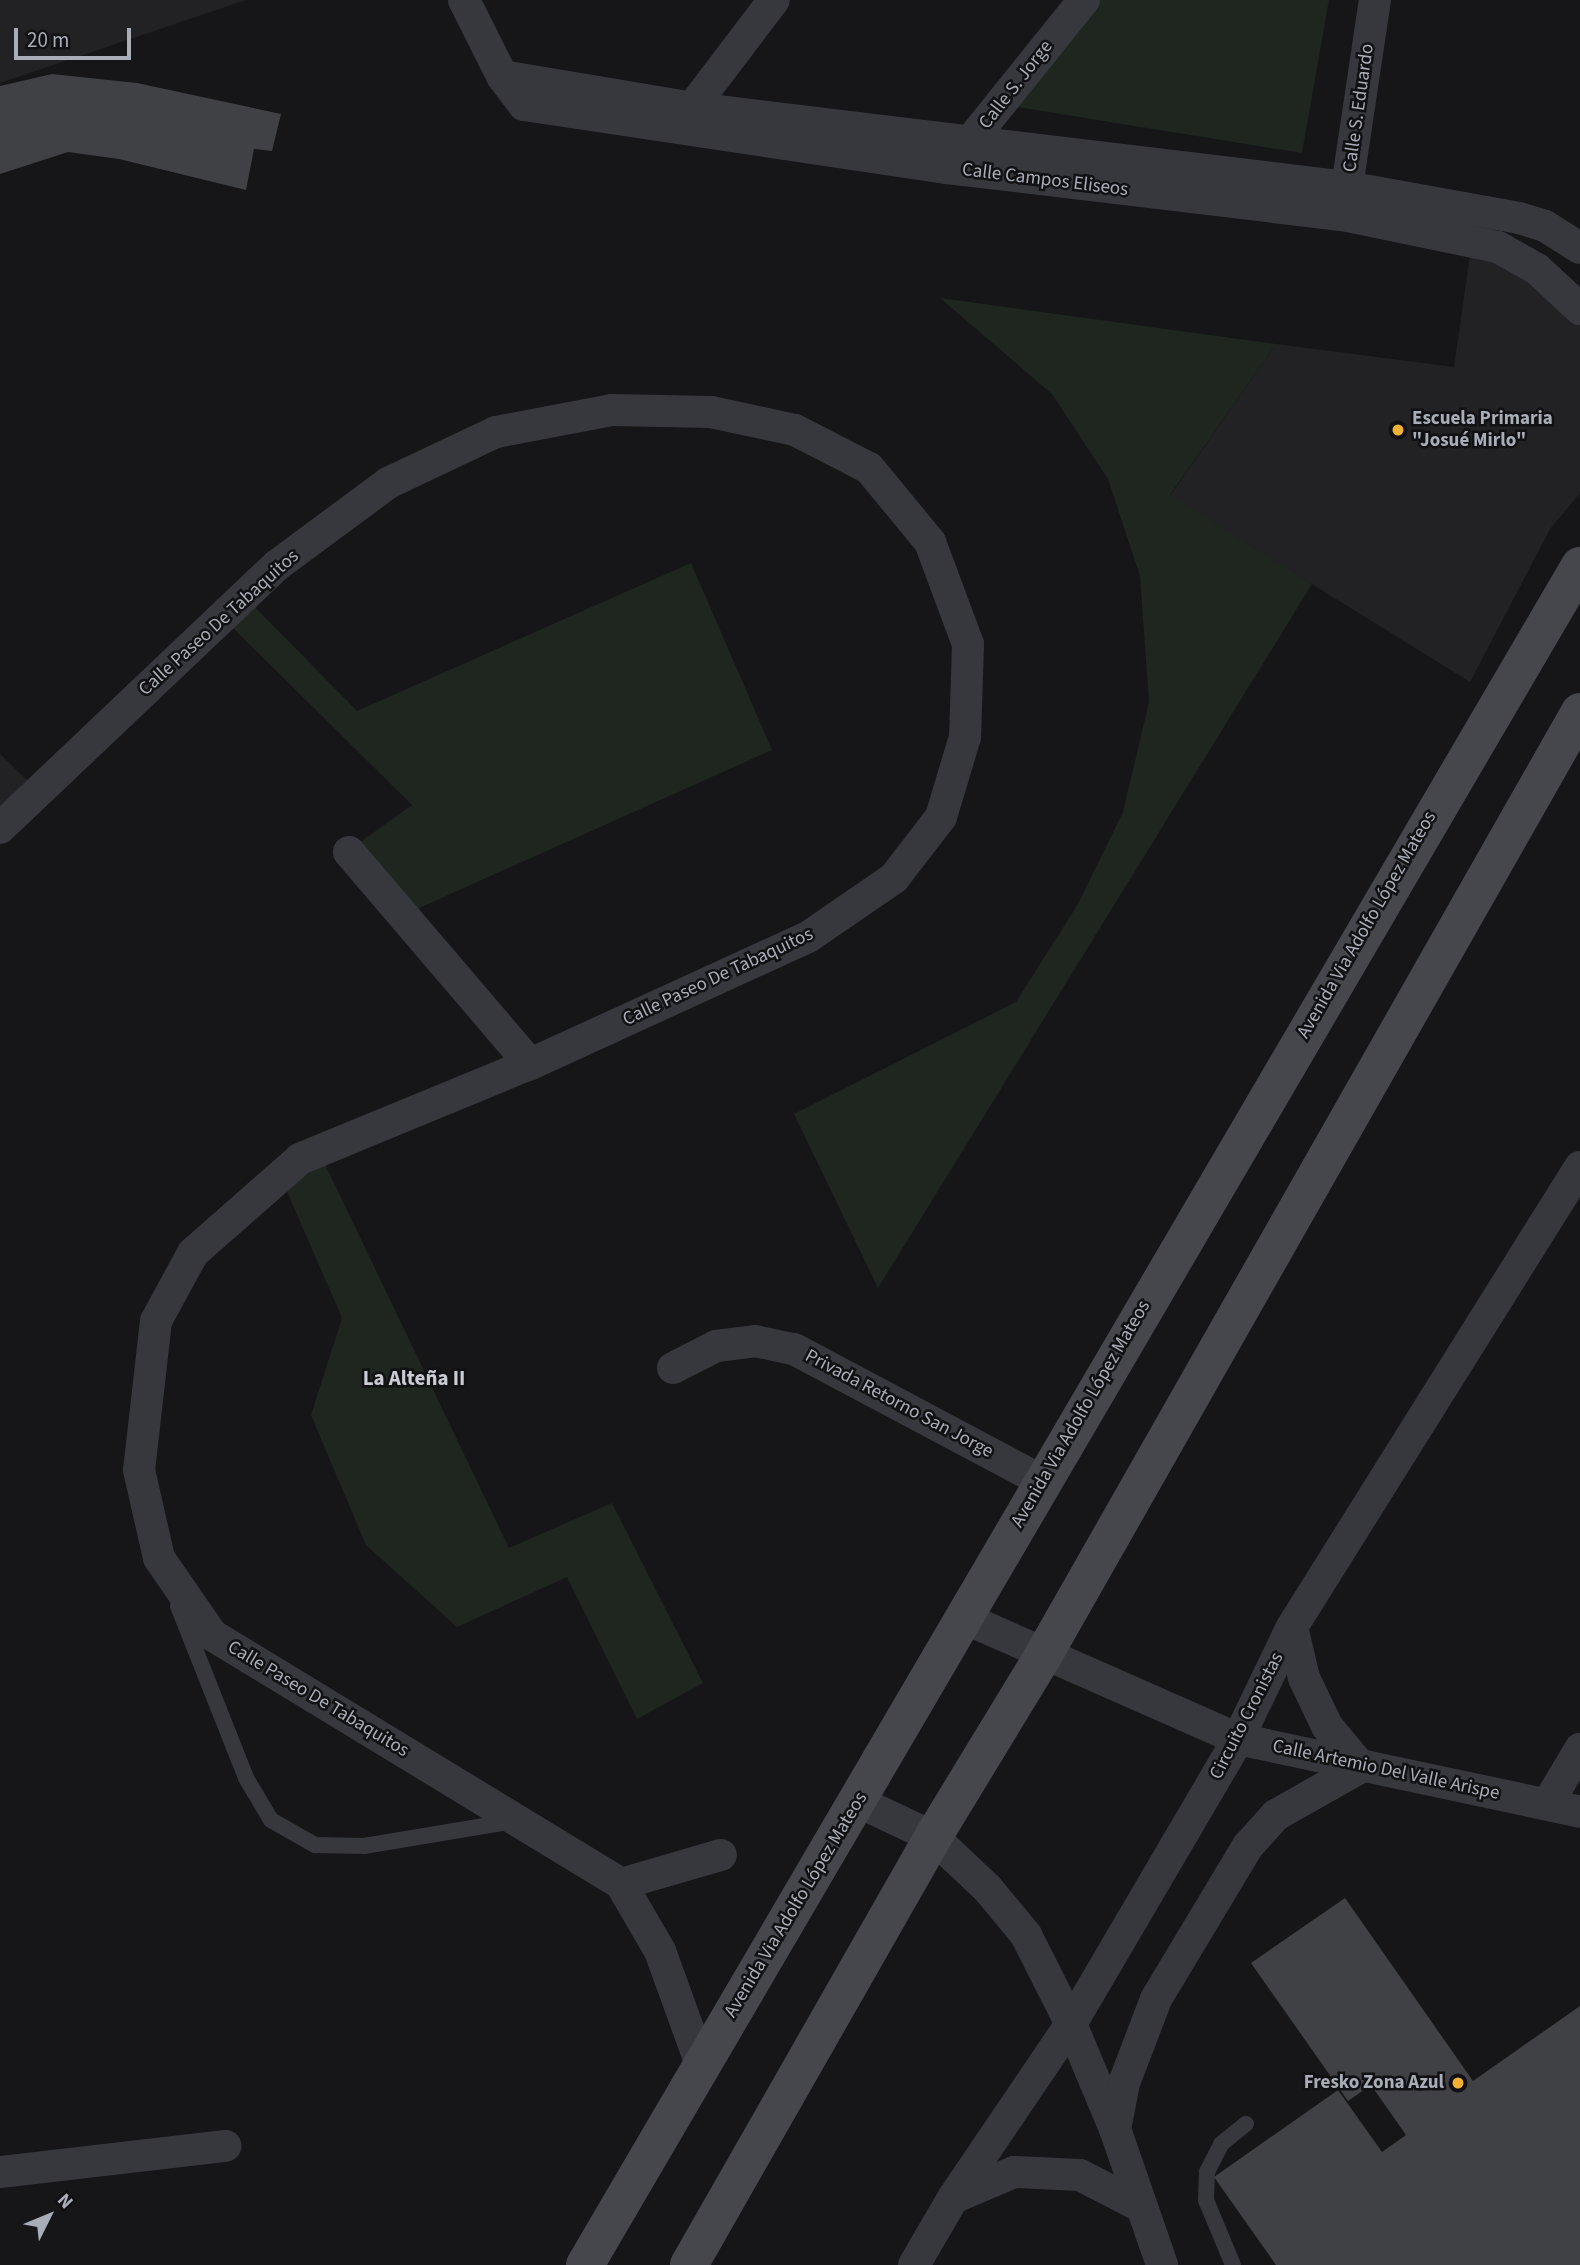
<!DOCTYPE html>
<meta charset="utf-8">
<style>
body{margin:0}
#map{position:relative;width:1580px;height:2265px;overflow:hidden;background:#161618;font-family:"Source Sans 3",sans-serif}
div>[style]{position:absolute}
.built>*{inset:0;background:#222225}
.green>*{inset:0;background:#1e261f}
.building>*{inset:0;background:#404145}
.lane>*{height:16px;margin:-8px;padding:0 8px;transform-origin:8px;border-radius:8px;background:#37383d}
.street>*{height:32px;margin:-16px;padding:0 16px;transform-origin:16px;border-radius:16px;background:#37383d}
.secondary>*{height:38px;margin:-19px;padding:0 19px;transform-origin:19px;border-radius:19px;background:#45474d}
.dots>*{width:19px;height:19px;translate:-50% -50%;box-sizing:border-box;border:4px solid #111113;border-radius:50%}
span{translate:-50% -50%;white-space:nowrap;text-align:center;line-height:1.15;-webkit-text-stroke:5px #111113;paint-order:stroke}
.street-label{font-size:19px;color:#a8adb8}
.poi-label{font-size:19px;color:#a8adb8;font-weight:700}
.left{translate:0 -50%;text-align:left}
.right{translate:-100% -50%;text-align:right}
.neighbourhood-label{font-size:21px;color:#c9ccd4;font-weight:700}
.north{position:absolute;left:14px;top:2181px;width:70px;height:70px;-webkit-text-stroke:5px #111113;paint-order:stroke;rotate:47deg;font-size:19px;font-weight:700;line-height:28px;text-align:center;color:#a8adb8}
.north::after{content:'';display:block;margin:auto;width:24px;height:32px;background:#a8adb8;clip-path:polygon(50% 0,100% 100%,50% 72%,0 100%)}
.scale{position:absolute;left:14px;top:28px;width:117px;height:32px;box-sizing:border-box;border:4px solid #a8adb8;border-top:0;padding-left:9px;font-size:21px;line-height:24px;white-space:nowrap;color:#a8adb8;-webkit-text-stroke:5px #111113;paint-order:stroke}
</style>
<div id="map">
<div class="built">
<i style="clip-path:polygon(0 0,246px 0,0 83px)"></i>
<i style="clip-path:polygon(1471px 248px,1497px 255px,1580px 319px,1580px 493px,1550px 529px,1470px 682px,1170px 496px,1276px 344px,1454px 367px)"></i>
<i style="clip-path:polygon(0 754px,30px 783px,0 810px)"></i>
</div>
<div class="green">
<i style="clip-path:polygon(1092px 0,1329px 0,1302px 153px,1012px 106px)"></i>
<i style="clip-path:polygon(940px 298px,1276px 344px,1170px 495px,1312px 584px,878px 1288px,794px 1114px,1016px 1002px,1078px 904px,1123px 812px,1149px 702px,1140px 576px,1108px 479px,1052px 394px)"></i>
<i style="clip-path:polygon(691px 563px,772px 750px,417px 909px,359px 843px,412px 805px,231px 626px,253px 605px,357px 711px)"></i>
<i style="clip-path:polygon(323px 1160px,509px 1548px,612px 1503px,703px 1683px,637px 1719px,567px 1577px,457px 1627px,366px 1545px,311px 1415px,342px 1318px,285px 1187px)"></i>
</div>
<div class="building">
<i style="clip-path:polygon(52px 74px,137px 83px,281px 114px,272px 151px,254px 149px,246px 190px,119px 159px,68px 152px,0 174px,0 86px)"></i>
<i style="clip-path:polygon(1345px 1898px,1473px 2081px,1580px 2006px,1580px 2265px,1276px 2265px,1214px 2177px,1338px 2090px,1382px 2152px,1406px 2135px,1371px 2085px,1348px 2101px,1251px 1963px)"></i>
</div>
<div class="lane">
<i style="left:178px;top:1606px;width:185px;rotate:68.4deg"></i>
<i style="left:246px;top:1778px;width:49px;rotate:59.2deg"></i>
<i style="left:271px;top:1820px;width:51px;rotate:29.6deg"></i>
<i style="left:315px;top:1845px;width:49px;rotate:1.2deg"></i>
<i style="left:364px;top:1846px;width:152px;rotate:-9.5deg"></i>
<i style="left:1233px;top:2265px;width:70px;rotate:-112.6deg"></i>
<i style="left:1206px;top:2200px;width:28px;rotate:-88deg"></i>
<i style="left:1207px;top:2172px;width:31px;rotate:-63deg"></i>
<i style="left:1221px;top:2144px;width:32px;rotate:-39deg"></i>
</div>
<div class="street">
<i style="left:464px;top:0;width:85px;rotate:63.4deg"></i>
<i style="left:502px;top:76px;width:36px;rotate:53deg"></i>
<i style="left:524px;top:105px;width:428px;rotate:8.5deg"></i>
<i style="left:947px;top:168px;width:399px;rotate:6.8deg"></i>
<i style="left:1343px;top:215px;width:158px;rotate:11.7deg"></i>
<i style="left:1498px;top:247px;width:45px;rotate:29.4deg"></i>
<i style="left:1537px;top:269px;width:59px;rotate:42.9deg"></i>
<i style="left:502px;top:76px;width:194px;rotate:9.5deg"></i>
<i style="left:693px;top:108px;width:659px;rotate:6.89deg"></i>
<i style="left:1347px;top:187px;width:175px;rotate:10.2deg"></i>
<i style="left:1519px;top:218px;width:27px;rotate:17deg"></i>
<i style="left:1545px;top:226px;width:41px;rotate:32.2deg"></i>
<i style="left:682px;top:121px;width:152px;rotate:-52.8deg"></i>
<i style="left:960px;top:154px;width:198px;rotate:-51.2deg"></i>
<i style="left:1344px;top:207px;width:209px;rotate:-81.5deg"></i>
<i style="left:0;top:828px;width:381px;rotate:-43.5deg"></i>
<i style="left:276px;top:566px;width:139px;rotate:-36.5deg"></i>
<i style="left:388px;top:483px;width:119px;rotate:-25.3deg"></i>
<i style="left:496px;top:432px;width:118px;rotate:-10.7deg"></i>
<i style="left:612px;top:410px;width:99px;rotate:1.2deg"></i>
<i style="left:711px;top:412px;width:86px;rotate:12.1deg"></i>
<i style="left:795px;top:430px;width:83px;rotate:27.2deg"></i>
<i style="left:869px;top:468px;width:96px;rotate:50.5deg"></i>
<i style="left:930px;top:542px;width:109px;rotate:69.6deg"></i>
<i style="left:968px;top:644px;width:93px;rotate:91.8deg"></i>
<i style="left:965px;top:737px;width:84px;rotate:106.7deg"></i>
<i style="left:941px;top:817px;width:77px;rotate:127.6deg"></i>
<i style="left:894px;top:878px;width:104px;rotate:145.5deg"></i>
<i style="left:808px;top:937px;width:306px;rotate:155.4deg"></i>
<i style="left:530px;top:1064px;width:249px;rotate:157.6deg"></i>
<i style="left:300px;top:1159px;width:142px;rotate:138.7deg"></i>
<i style="left:193px;top:1253px;width:77px;rotate:118.6deg"></i>
<i style="left:156px;top:1321px;width:150px;rotate:96.5deg"></i>
<i style="left:139px;top:1470px;width:90px;rotate:77.2deg"></i>
<i style="left:159px;top:1558px;width:93px;rotate:55.5deg"></i>
<i style="left:212px;top:1635px;width:479px;rotate:31.3deg"></i>
<i style="left:621px;top:1884px;width:78px;rotate:59.8deg"></i>
<i style="left:660px;top:1951px;width:120px;rotate:70.1deg"></i>
<i style="left:349px;top:852px;width:279px;rotate:49.5deg"></i>
<i style="left:673px;top:1368px;width:48px;rotate:-27.1deg"></i>
<i style="left:716px;top:1346px;width:39px;rotate:-7deg"></i>
<i style="left:755px;top:1341px;width:40px;rotate:12deg"></i>
<i style="left:794px;top:1349px;width:281px;rotate:28deg"></i>
<i style="left:964px;top:1618px;width:300px;rotate:23.8deg"></i>
<i style="left:1238px;top:1739px;width:350px;rotate:12deg"></i>
<i style="left:859px;top:1802px;width:82px;rotate:25.3deg"></i>
<i style="left:933px;top:1837px;width:76px;rotate:43.4deg"></i>
<i style="left:988px;top:1889px;width:60px;rotate:50.4deg"></i>
<i style="left:1026px;top:1935px;width:100px;rotate:63.2deg"></i>
<i style="left:1071px;top:2024px;width:114px;rotate:67.3deg"></i>
<i style="left:1115px;top:2129px;width:144px;rotate:70.9deg"></i>
<i style="left:1548px;top:1803px;width:63px;rotate:-59.3deg"></i>
<i style="left:621px;top:1884px;width:104px;rotate:-16.2deg"></i>
<i style="left:1115px;top:2129px;width:47px;rotate:-78.9deg"></i>
<i style="left:1124px;top:2083px;width:90px;rotate:-69.1deg"></i>
<i style="left:1156px;top:1999px;width:179px;rotate:-59deg"></i>
<i style="left:1248px;top:1846px;width:42px;rotate:-47.9deg"></i>
<i style="left:1276px;top:1815px;width:98px;rotate:-29.5deg"></i>
<i style="left:1361px;top:1767px;width:53px;rotate:-129.7deg"></i>
<i style="left:1327px;top:1726px;width:53px;rotate:-115.6deg"></i>
<i style="left:1304px;top:1678px;width:52px;rotate:-103.2deg"></i>
<i style="left:0;top:2172px;width:227px;rotate:-6.6deg"></i>
<i style="left:953px;top:2198px;width:66px;rotate:-23.1deg"></i>
<i style="left:1014px;top:2172px;width:66px;rotate:2.6deg"></i>
<i style="left:1080px;top:2175px;width:65px;rotate:27.3deg"></i>
<i style="left:914px;top:2265px;width:78px;rotate:-59.8deg"></i>
<i style="left:953px;top:2198px;width:210px;rotate:-55.9deg"></i>
<i style="left:1071px;top:2024px;width:330px;rotate:-59.6deg"></i>
<i style="left:1238px;top:1739px;width:124px;rotate:-64.3deg"></i>
<i style="left:1292px;top:1627px;width:543px;rotate:-57.95deg"></i>
</div>
<div class="secondary">
<i style="left:585px;top:2265px;width:1969px;rotate:-59.65deg"></i>
<i style="left:689px;top:2265px;width:493px;rotate:-60.3deg"></i>
<i style="left:933px;top:1837px;width:212px;rotate:-58.7deg"></i>
<i style="left:1043px;top:1656px;width:1086px;rotate:-60.37deg"></i>
</div>
<div class="dots">
<i style="left:1398px;top:430px;background:#f2b134"></i>
<i style="left:1458px;top:2083px;background:#f2b134"></i>
</div>
<div class="street-label">
<span style="left:1016px;top:85px;rotate:-52deg">Calle S. Jorge</span>
<span style="left:1359px;top:108px;rotate:-82deg">Calle S. Eduardo</span>
<span style="left:1045px;top:180px;rotate:7deg">Calle Campos Eliseos</span>
<span style="left:219px;top:623px;rotate:-42deg">Calle Paseo De Tabaquitos</span>
<span style="left:1367px;top:925px;rotate:-60deg">Avenida Via Adolfo López Mateos</span>
<span style="left:718px;top:977px;rotate:-25deg">Calle Paseo De Tabaquitos</span>
<span style="left:899px;top:1404px;rotate:28deg">Privada Retorno San Jorge</span>
<span style="left:1081px;top:1414px;rotate:-60deg">Avenida Via Adolfo López Mateos</span>
<span style="left:318px;top:1699px;rotate:31deg">Calle Paseo De Tabaquitos</span>
<span style="left:1247px;top:1716px;rotate:-63deg">Circuito Cronistas</span>
<span style="left:1386px;top:1770px;rotate:12deg">Calle Artemio Del Valle Arispe</span>
<span style="left:796px;top:1905px;rotate:-59deg">Avenida Via Adolfo López Mateos</span>
</div>
<div class="poi-label">
<span class="left" style="left:1412px;top:430px">Escuela Primaria<br>"Josué Mirlo"</span>
<span class="right" style="left:1444px;top:2083px">Fresko Zona Azul</span>
</div>
<div class="neighbourhood-label">
<span style="left:414px;top:1378px">La Alteña II</span>
</div>
<div class="north">N</div>
<div class="scale">20 m</div>
</div>
